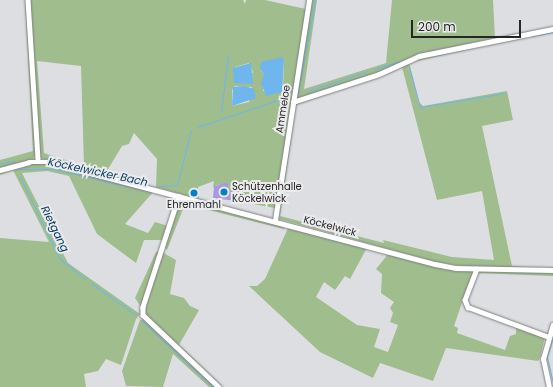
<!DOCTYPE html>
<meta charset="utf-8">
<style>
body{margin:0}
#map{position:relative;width:553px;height:387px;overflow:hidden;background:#dddee1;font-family:Poppins,sans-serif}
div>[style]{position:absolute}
.green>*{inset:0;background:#a0be8d}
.water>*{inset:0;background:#6fb5ee}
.stream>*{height:1px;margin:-0.5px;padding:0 0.5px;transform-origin:0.5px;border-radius:0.5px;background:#6fb5ee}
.building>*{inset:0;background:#a898e3}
.roads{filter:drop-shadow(0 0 1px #7f7f82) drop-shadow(0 0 1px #7f7f82)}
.minor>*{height:4.5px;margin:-2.25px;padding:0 2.25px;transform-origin:2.25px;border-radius:2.25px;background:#fff}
.dots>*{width:11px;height:11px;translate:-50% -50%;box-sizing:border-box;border:2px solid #ebebee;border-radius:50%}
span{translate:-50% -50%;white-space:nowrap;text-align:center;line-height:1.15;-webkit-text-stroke:4px #ebebee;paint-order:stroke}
.street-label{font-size:10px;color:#262627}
.poi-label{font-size:10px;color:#262627}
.left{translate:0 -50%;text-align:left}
.water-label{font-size:11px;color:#00395d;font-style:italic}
.scale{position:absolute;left:411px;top:20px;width:110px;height:18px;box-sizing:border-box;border:2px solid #262627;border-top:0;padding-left:5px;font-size:12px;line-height:14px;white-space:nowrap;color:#262627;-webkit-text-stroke:3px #ebebee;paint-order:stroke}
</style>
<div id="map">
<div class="green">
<i style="clip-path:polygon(25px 0,27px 0,36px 155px,33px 159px,0 168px,0 160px,33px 151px)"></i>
<i style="clip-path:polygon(evenodd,29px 0,243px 0,245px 4px,246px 0,265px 0,306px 9px,275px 208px,236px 201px,238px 193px,227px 190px,229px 184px,217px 185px,216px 188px,213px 187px,214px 181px,198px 187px,199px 199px,156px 187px,157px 159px,134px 133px,129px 144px,122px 146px,105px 174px,40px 158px,29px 0,37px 61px,81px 66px,84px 166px,44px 153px,37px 61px,29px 0,284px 61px,283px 88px,263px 91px,264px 74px,261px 71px,284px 61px,29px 0,249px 63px,253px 72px,245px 83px,238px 83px,235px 67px,249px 63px,29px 0,235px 86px,252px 87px,249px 102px,232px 106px,232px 90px,235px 86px)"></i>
<i style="clip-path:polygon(310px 0,317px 0,304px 89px,386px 63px,392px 0,493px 0,495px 38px,424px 53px,379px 73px,299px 99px,295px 96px)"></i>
<i style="clip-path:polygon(evenodd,553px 30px,409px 63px,419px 102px,423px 106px,507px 91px,513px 120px,482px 126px,512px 266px,553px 269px,460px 266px,436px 262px,279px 219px,294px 105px,420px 57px,553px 30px,402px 67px,437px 200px,482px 191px,494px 260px,452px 257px,383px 240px,384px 243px,280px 216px,296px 105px,402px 67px)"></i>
<i style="clip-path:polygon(44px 163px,155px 190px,125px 224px,148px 233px,155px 222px,168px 226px,163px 240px,144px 240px,136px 263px,97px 234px,69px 176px,47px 171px,22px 173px,68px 263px,140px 314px,136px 319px,121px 365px,106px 359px,98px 371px,84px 374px,86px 387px,0 387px,0 238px,49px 242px,13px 170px,0 175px,0 172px,20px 165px)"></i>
<i style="clip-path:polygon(182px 199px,283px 225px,284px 229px,185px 204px,167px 250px,164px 246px)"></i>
<i style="clip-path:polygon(289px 226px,368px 246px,350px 279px,345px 276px,335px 290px,324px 282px,316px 297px,357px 325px,380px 329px,374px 347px,388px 352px,398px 325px,390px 322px,393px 313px,390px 308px,394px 302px,381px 293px,382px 274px,376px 269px,389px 253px,473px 271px,454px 326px,458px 328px,457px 333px,505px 350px,510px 336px,516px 334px,516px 326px,545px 337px,540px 358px,538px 361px,446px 348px,433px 381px,380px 363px,373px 378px,320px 352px,249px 286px,257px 286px,265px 279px)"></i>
<i style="clip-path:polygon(156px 252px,160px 252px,141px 307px,135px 298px)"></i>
<i style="clip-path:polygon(162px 252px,176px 260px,170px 294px,184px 298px,190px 306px,199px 310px,179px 345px,225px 387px,144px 315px)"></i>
<i style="clip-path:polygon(479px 271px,553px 272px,553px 276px,478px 273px,473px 286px)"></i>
<i style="clip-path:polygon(144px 319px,219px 387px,209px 387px,173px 354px,163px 387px,126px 386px,122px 371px,140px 320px)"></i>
</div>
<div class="water">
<i style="clip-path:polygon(282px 57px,284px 61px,282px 92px,266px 96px,261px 83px,264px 75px,260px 68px,261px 62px)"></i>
<i style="clip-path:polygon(251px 63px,253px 84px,234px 83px,233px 68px)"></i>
<i style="clip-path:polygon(245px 86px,254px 89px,256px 98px,232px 106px,233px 87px)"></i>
</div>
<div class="stream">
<i style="left:532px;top:36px;width:21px;rotate:-11deg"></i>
<i style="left:409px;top:66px;width:42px;rotate:75deg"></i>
<i style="left:420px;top:107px;width:86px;rotate:-9.4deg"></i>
<i style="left:373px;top:69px;width:32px;rotate:-16deg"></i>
<i style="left:307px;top:91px;width:63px;rotate:-18.4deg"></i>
<i style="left:298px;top:93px;width:95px;rotate:-79.6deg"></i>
<i style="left:221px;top:113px;width:59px;rotate:-83.2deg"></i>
<i style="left:198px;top:127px;width:96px;rotate:-18.8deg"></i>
<i style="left:0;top:163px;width:14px;rotate:-8deg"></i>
<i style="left:17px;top:169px;width:36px"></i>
<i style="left:53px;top:169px;width:102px;rotate:13.1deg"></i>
<i style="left:20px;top:177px;width:91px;rotate:64deg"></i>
<i style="left:60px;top:259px;width:33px;rotate:38deg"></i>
<i style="left:159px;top:186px;width:18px;rotate:-3deg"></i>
<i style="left:177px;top:185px;width:57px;rotate:-75.7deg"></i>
<i style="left:91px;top:283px;width:55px;rotate:35.4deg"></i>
<i style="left:142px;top:321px;width:97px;rotate:42.9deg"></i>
<i style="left:553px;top:337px;width:21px;rotate:107deg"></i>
<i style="left:547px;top:357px;width:27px;rotate:77deg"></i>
</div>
<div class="building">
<i style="clip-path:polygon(224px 183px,229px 184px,227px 190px,238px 193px,236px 201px,213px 198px,214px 187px)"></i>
</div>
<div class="roads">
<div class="minor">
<i style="left:28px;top:0;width:161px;rotate:86.4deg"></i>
<i style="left:293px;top:102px;width:90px;rotate:-18deg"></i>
<i style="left:379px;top:74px;width:44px;rotate:-24.2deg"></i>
<i style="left:419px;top:56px;width:137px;rotate:-11.4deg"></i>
<i style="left:0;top:170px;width:30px;rotate:-15deg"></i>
<i style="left:29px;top:162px;width:20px"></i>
<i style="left:49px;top:162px;width:399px;rotate:14.8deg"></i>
<i style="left:435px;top:264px;width:20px;rotate:11deg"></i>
<i style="left:455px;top:268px;width:98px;rotate:1.2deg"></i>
<i style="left:179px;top:196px;width:117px;rotate:108deg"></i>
<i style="left:143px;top:307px;width:8px;rotate:90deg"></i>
<i style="left:143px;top:315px;width:105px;rotate:43.5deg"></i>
<i style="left:275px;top:220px;width:223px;rotate:-81.2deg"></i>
<i style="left:477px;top:269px;width:33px;rotate:111deg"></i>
<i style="left:465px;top:300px;width:8px;rotate:67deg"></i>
<i style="left:468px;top:307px;width:86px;rotate:20.3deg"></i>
<i style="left:549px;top:387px;width:29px;rotate:-102deg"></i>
<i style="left:543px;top:359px;width:35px;rotate:-74deg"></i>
</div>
</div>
<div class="dots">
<i style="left:224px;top:192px;background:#047fc8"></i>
<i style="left:194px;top:193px;background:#047fc8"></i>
</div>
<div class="street-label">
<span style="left:283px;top:109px;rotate:-81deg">Ammeloe</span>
<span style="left:330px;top:226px;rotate:15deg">Köckelwick</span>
</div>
<div class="poi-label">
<span class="left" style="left:232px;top:192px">Schützenhalle<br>Köckelwick</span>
<span style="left:194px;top:205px">Ehrenmahl</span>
</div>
<div class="water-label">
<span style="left:98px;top:172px;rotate:12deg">Köckelwicker Bach</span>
<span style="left:55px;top:229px;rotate:64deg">Rietgang</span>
</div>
<div class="scale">200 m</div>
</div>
